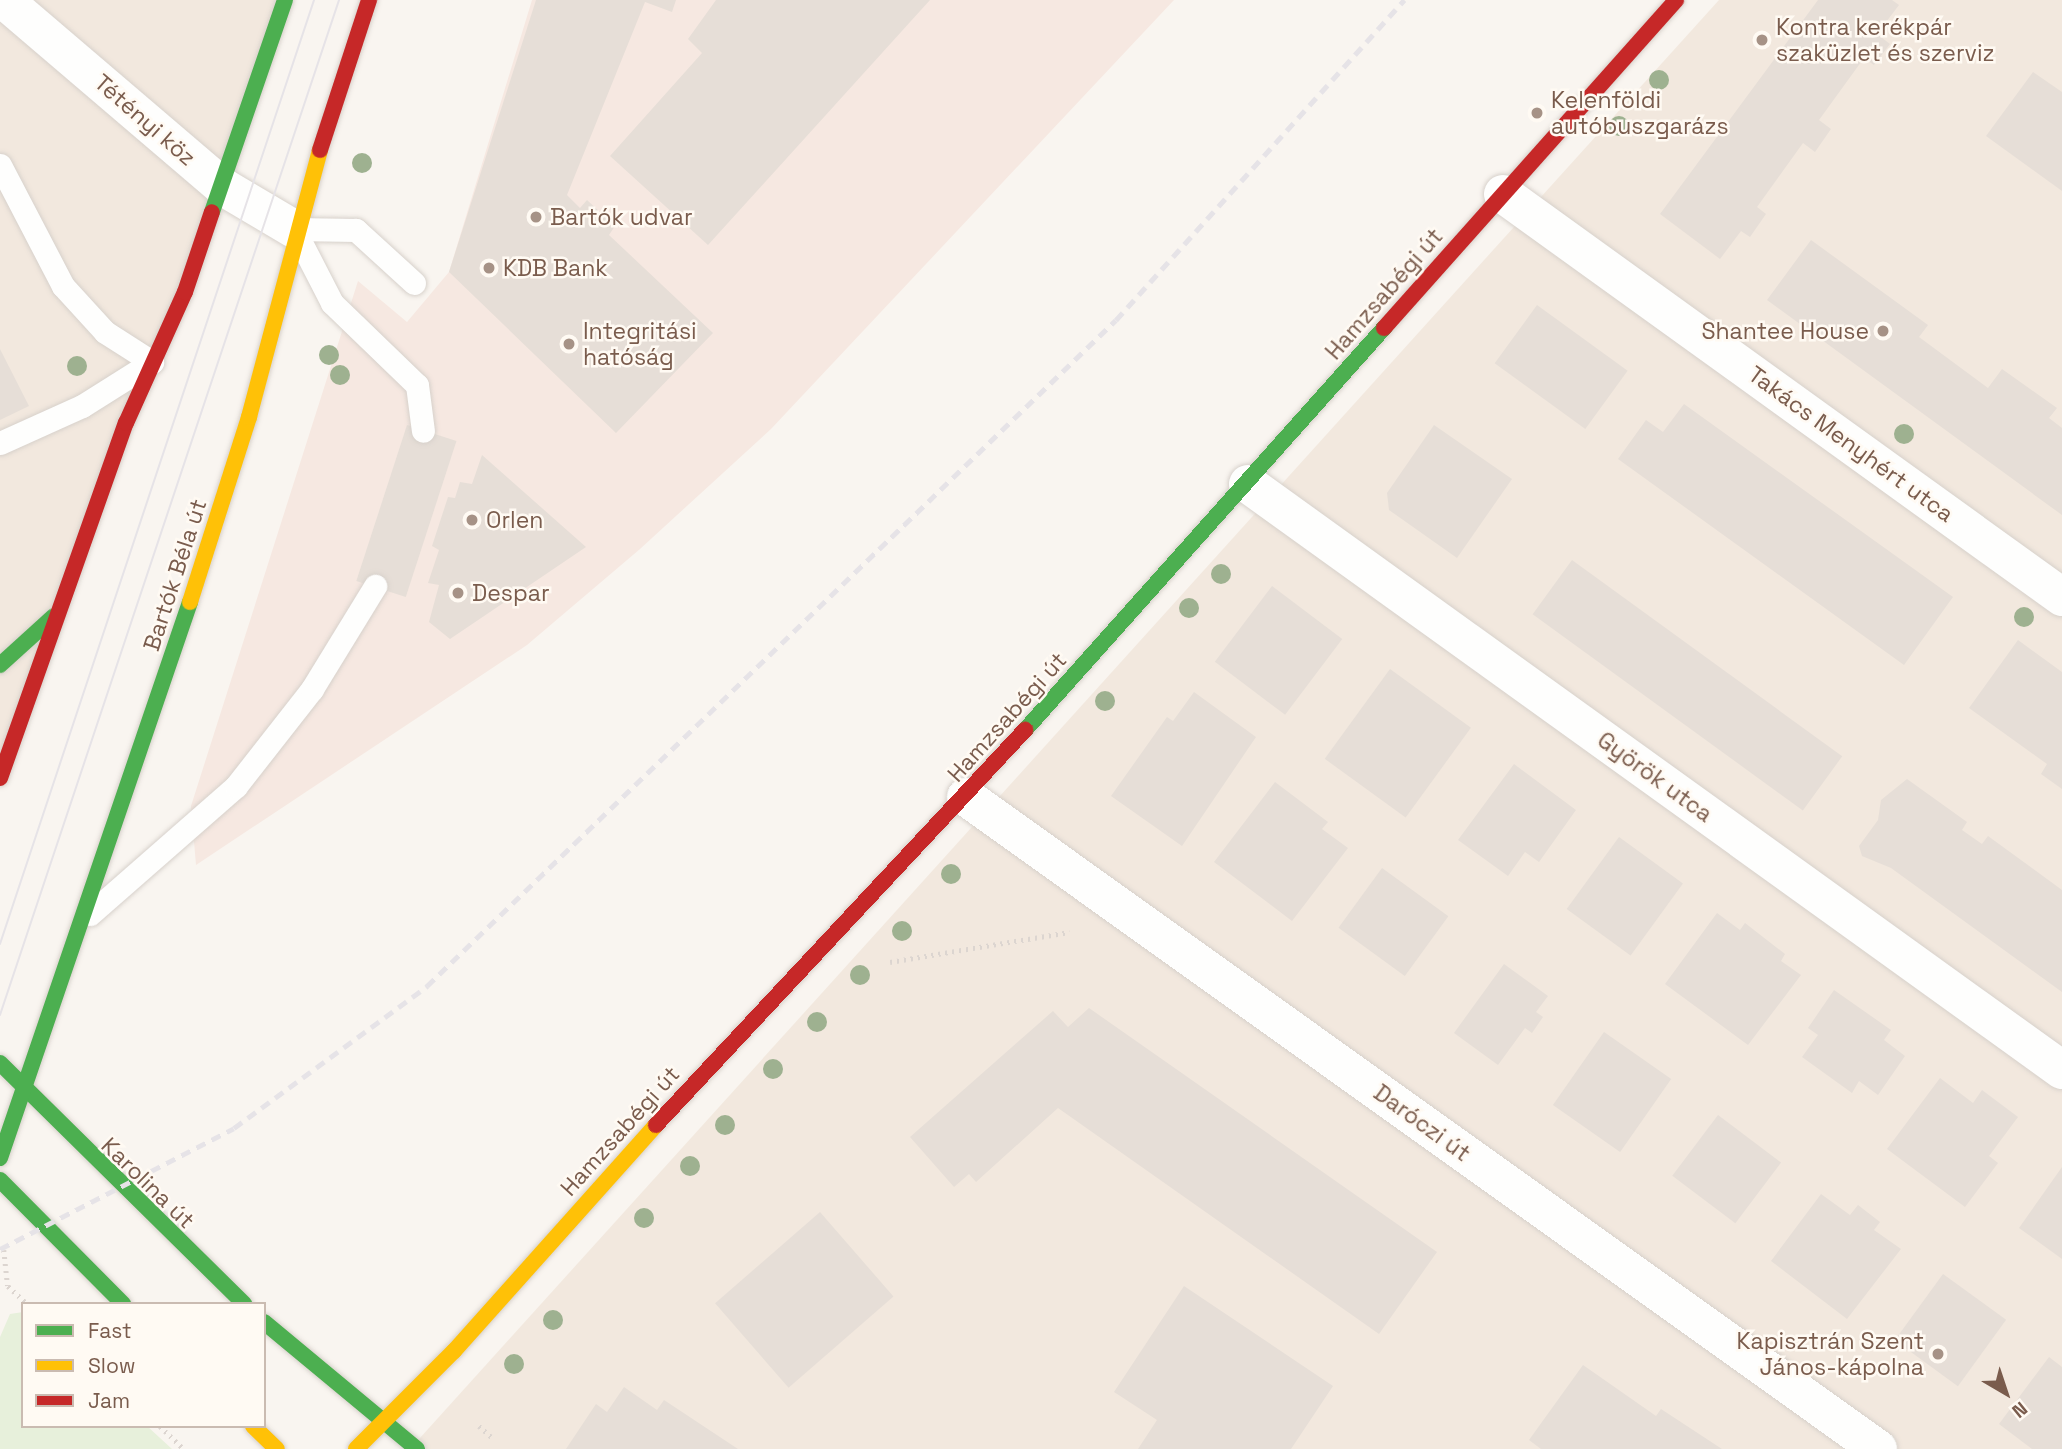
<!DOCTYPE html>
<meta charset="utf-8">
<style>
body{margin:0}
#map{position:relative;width:2062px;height:1449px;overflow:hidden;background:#f9f5f0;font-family:"Space Grotesk",sans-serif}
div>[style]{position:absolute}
.residential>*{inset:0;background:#f2e8de}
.commercial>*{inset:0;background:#f6e8e1}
.green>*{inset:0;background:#e7f0db}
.building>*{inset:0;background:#e6ded7;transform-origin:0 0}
.path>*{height:4.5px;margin-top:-2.25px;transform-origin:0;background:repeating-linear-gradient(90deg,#dcd5d0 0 2px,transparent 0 7px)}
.roads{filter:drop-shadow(0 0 2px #d7d1cb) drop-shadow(0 0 2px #d7d1cb)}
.lane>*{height:23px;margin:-11.5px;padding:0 11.5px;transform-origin:11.5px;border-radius:11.5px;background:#fefefd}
.street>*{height:38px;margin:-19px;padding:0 19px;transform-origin:19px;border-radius:19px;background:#fefefd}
.fast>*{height:16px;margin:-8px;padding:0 8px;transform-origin:8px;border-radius:8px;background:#4caf50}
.slow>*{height:16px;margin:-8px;padding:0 8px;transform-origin:8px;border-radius:8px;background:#ffc107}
.jam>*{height:16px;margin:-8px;padding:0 8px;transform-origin:8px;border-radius:8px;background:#c62828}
.tram>*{height:2px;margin:-1px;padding:0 1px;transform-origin:1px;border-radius:1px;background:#e6e3e7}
.rail>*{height:5px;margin-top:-2.5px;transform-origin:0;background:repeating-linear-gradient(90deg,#e6e3e7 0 10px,transparent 0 17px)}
.trees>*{width:20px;height:20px;margin:-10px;border-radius:50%;background:#9eb190}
.dots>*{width:19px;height:19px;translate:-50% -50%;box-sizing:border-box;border:4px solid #fffaf3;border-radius:50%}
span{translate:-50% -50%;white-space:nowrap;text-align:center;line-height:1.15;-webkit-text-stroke:5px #fffaf3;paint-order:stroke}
.poi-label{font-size:23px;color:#7a5c4d}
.left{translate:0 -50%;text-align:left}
.right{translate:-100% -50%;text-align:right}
.street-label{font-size:23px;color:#7a5c4d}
.legend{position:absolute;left:21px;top:1302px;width:245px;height:126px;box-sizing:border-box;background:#fffaf3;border:2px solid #cabbb1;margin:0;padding:9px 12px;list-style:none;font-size:21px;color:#7a5c4d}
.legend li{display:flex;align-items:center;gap:14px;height:35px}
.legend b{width:35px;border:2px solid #cabbb1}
.north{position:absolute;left:1971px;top:1358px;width:70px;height:70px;-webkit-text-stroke:5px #fffaf3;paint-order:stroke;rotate:141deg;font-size:19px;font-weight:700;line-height:28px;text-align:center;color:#7a5c4d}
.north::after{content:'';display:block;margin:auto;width:24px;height:32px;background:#7a5c4d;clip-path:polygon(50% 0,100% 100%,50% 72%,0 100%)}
</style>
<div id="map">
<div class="residential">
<i style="clip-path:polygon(0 0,283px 0,0 778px)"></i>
<i style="clip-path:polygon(1719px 0,2062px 0,2062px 1449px,410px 1449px)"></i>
</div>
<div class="commercial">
<i style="clip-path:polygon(532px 0,1174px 0,771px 429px,640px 549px,527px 645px,196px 865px,191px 806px,358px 281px,407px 322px,449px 272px)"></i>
</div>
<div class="green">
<i style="clip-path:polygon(23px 1312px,23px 1426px,147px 1426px,172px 1449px,0 1449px,0 1337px,10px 1314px)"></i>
</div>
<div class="building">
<i style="clip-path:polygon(536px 0,676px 0,672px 12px,645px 2px,567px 195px,580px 208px,587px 200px,615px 226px,609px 235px,713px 333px,616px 433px,449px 272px)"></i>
<i style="clip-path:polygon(716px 0,930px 0,708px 245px,610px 156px,702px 53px,688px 39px)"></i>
<i style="clip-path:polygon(1818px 0,1892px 0,1899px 5px,1877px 34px,1890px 44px,1874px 65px,1864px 58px,1819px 120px,1831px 129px,1815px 152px,1803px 143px,1757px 207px,1766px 214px,1750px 237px,1741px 231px,1720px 259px,1660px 214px)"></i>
<i style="clip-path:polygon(2033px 72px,2062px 92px,2062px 191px,1986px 136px)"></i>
<i style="clip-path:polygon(1811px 240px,1928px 325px,1919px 337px,1988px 388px,2002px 369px,2057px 408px,2049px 418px,2062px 428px,2062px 515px,1767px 300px)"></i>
<i style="left:1537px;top:305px;width:112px;height:72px;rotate:36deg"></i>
<i style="clip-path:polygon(0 349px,29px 406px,0 420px)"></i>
<i style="clip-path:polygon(1684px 404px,1953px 597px,1904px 665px,1618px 459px,1646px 420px,1663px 432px)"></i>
<i style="left:407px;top:425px;width:52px;height:164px;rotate:18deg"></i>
<i style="clip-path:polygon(1434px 425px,1512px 479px,1457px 558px,1389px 510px,1387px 493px)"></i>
<i style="clip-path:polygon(482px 455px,586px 547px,450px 639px,429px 622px,439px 585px,428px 583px,439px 550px,432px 546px,448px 497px,455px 498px,460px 482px,472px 484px)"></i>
<i style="left:1572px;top:560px;width:334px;height:67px;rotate:36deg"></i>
<i style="left:1272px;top:586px;width:88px;height:95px;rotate:37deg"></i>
<i style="clip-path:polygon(2018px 640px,2062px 672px,2062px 789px,2041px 774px,2047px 764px,1969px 708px)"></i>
<i style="left:1390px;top:669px;width:100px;height:111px;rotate:36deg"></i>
<i style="clip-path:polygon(1194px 692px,1256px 737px,1182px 846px,1111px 796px,1167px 717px,1173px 721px)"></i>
<i style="clip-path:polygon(1514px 764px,1576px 810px,1539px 862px,1525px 852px,1508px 876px,1458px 840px)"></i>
<i style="clip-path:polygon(1907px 779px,1967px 822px,1962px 830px,1982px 844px,1988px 836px,2062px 890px,2062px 992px,1891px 868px,1862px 856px,1859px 846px,1878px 820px,1881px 800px)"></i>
<i style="clip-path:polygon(1275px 782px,1328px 822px,1322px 829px,1348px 848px,1292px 921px,1214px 862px)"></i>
<i style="left:1619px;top:837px;width:79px;height:89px;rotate:36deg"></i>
<i style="left:1382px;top:868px;width:82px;height:74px;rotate:36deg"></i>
<i style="clip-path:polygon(1717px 913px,1740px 930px,1745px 923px,1785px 954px,1781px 961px,1801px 975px,1748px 1045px,1665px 984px)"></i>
<i style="clip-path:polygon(1504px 964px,1548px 996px,1536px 1012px,1543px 1017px,1532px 1033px,1525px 1028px,1498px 1065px,1454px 1033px)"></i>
<i style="clip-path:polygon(1834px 990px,1891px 1030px,1884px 1040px,1905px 1056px,1878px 1095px,1859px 1081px,1852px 1093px,1802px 1057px,1818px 1035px,1808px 1028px)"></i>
<i style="clip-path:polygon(1089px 1008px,1437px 1252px,1379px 1334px,1058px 1108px,976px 1182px,969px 1174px,954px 1187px,910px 1137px,1053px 1011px,1068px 1027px)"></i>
<i style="left:1604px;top:1032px;width:82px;height:89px;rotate:35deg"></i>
<i style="clip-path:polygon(1940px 1078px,1973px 1103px,1982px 1090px,2018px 1117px,1989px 1156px,1998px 1163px,1965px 1207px,1887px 1149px)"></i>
<i style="left:1718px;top:1115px;width:79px;height:76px;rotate:37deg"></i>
<i style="clip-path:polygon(2062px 1167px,2062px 1259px,2019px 1228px)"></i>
<i style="clip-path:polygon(1821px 1194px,1850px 1215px,1858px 1205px,1880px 1222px,1874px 1230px,1901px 1249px,1847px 1319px,1771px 1261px)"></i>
<i style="left:820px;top:1212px;width:112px;height:139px;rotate:49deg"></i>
<i style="left:1943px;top:1274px;width:78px;height:82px;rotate:36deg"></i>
<i style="clip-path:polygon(1184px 1286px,1333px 1386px,1291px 1449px,1138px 1449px,1157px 1420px,1114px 1392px)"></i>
<i style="clip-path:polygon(2049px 1357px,2062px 1367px,2062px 1449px,2032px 1449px,1999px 1424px)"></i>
<i style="clip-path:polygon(1583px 1365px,1656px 1416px,1661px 1409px,1722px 1449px,1541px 1449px,1529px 1440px)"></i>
<i style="clip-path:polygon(624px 1387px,657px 1410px,664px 1400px,738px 1449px,566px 1449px,596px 1404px,607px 1412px)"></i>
</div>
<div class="path">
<i style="left:890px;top:962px;width:182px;rotate:-9.5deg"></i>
<i style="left:4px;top:1250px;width:36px;rotate:84deg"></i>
<i style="left:8px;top:1286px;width:26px;rotate:43deg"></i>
<i style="left:160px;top:1426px;width:33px;rotate:44deg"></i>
<i style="left:479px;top:1426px;width:20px;rotate:41deg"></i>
</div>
<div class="roads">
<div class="lane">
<i style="left:0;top:165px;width:136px;rotate:62.5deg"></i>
<i style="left:63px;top:286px;width:62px;rotate:47.6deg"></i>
<i style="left:105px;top:332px;width:56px;rotate:32.6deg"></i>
<i style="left:152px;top:362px;width:83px;rotate:147.8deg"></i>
<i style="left:82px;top:406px;width:90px;rotate:155.7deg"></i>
<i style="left:414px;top:283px;width:79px;rotate:-137.6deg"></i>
<i style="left:356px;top:230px;width:62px;rotate:-179.1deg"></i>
<i style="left:294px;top:229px;width:83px;rotate:62.8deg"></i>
<i style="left:332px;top:303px;width:118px;rotate:44deg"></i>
<i style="left:417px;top:385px;width:46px;rotate:82.6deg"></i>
<i style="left:90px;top:914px;width:194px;rotate:-41.2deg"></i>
<i style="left:236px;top:786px;width:123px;rotate:-51.9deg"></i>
<i style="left:312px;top:689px;width:121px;rotate:-58.5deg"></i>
</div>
<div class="street">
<i style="left:4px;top:0;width:288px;rotate:40.5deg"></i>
<i style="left:223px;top:187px;width:82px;rotate:30.6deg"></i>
<i style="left:1503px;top:194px;width:689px;rotate:35.79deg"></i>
<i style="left:1248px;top:484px;width:1003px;rotate:35.75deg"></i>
<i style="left:966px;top:797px;width:1121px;rotate:35.56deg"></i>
</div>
<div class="fast">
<i style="left:212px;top:212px;width:224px;rotate:-71deg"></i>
<i style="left:0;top:665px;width:72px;rotate:-42.2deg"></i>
<i style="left:1025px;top:730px;width:539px;rotate:-48.23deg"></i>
<i style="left:0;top:1063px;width:343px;rotate:44.6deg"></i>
<i style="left:0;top:1158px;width:588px;rotate:-71.13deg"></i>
<i style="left:0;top:1180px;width:175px;rotate:45.2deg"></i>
<i style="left:264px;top:1322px;width:199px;rotate:39.7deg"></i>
</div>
<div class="slow">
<i style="left:190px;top:602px;width:194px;rotate:-72.3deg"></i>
<i style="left:249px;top:417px;width:276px;rotate:-75.1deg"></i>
<i style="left:253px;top:1426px;width:33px;rotate:44deg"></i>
<i style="left:356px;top:1449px;width:139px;rotate:-45deg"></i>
<i style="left:454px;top:1351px;width:303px;rotate:-48.2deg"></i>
</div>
<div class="jam">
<i style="left:320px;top:150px;width:158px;rotate:-71.9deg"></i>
<i style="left:1384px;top:328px;width:439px;rotate:-48.3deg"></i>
<i style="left:0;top:778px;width:377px;rotate:-70.5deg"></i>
<i style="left:126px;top:423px;width:144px;rotate:-65.8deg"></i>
<i style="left:185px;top:292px;width:84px;rotate:-71.4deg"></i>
<i style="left:656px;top:1125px;width:541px;rotate:-46.95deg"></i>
</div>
</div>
<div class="tram">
<i style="left:0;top:944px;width:995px;rotate:-71.6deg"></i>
<i style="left:0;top:1015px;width:1070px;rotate:-71.53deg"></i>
</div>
<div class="rail">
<i style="left:0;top:1249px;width:263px;rotate:-27.3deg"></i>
<i style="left:234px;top:1128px;width:240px;rotate:-36.3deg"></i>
<i style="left:427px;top:986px;width:958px;rotate:-44.03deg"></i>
<i style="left:1116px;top:320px;width:431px;rotate:-48deg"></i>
</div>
<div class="trees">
<i style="left:1659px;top:80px"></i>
<i style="left:1619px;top:126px"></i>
<i style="left:362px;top:163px"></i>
<i style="left:329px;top:355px"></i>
<i style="left:77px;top:366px"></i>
<i style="left:340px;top:375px"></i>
<i style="left:1904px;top:434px"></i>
<i style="left:1221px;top:574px"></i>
<i style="left:1189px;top:608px"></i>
<i style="left:2024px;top:617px"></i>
<i style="left:1105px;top:701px"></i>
<i style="left:951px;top:874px"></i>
<i style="left:902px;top:931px"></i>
<i style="left:860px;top:975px"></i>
<i style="left:817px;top:1022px"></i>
<i style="left:773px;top:1069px"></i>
<i style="left:725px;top:1125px"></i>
<i style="left:690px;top:1166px"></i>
<i style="left:644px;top:1218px"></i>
<i style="left:553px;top:1320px"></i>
<i style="left:514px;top:1364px"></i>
</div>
<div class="dots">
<i style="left:1762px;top:40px;background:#a69286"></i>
<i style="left:1537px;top:113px;background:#a69286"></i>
<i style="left:536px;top:217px;background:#a69286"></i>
<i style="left:489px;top:268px;background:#a69286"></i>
<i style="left:1883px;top:331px;background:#a69286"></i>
<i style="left:569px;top:344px;background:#a69286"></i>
<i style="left:472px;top:520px;background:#a69286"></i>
<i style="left:458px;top:593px;background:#a69286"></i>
<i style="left:1938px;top:1354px;background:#a69286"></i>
</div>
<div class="poi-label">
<span class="left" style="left:1776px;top:40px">Kontra kerékpár<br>szaküzlet és szerviz</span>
<span class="left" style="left:1551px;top:113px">Kelenföldi<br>autóbuszgarázs</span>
<span class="left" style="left:550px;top:217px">Bartók udvar</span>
<span class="left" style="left:503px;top:268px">KDB Bank</span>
<span class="left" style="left:583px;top:344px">Integritási<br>hatóság</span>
<span class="right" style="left:1869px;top:331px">Shantee House</span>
<span class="left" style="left:486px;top:520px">Orlen</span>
<span class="left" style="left:472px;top:593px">Despar</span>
<span class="right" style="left:1924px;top:1354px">Kapisztrán Szent<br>János-kápolna</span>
</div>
<div class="street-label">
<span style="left:145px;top:120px;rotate:41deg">Tétényi köz</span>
<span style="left:1384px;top:294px;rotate:-49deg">Hamzsabégi út</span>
<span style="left:1851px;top:444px;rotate:36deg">Takács Menyhért utca</span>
<span style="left:175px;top:575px;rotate:-72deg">Bartók Béla út</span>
<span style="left:1007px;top:717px;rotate:-48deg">Hamzsabégi út</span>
<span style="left:1655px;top:777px;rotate:36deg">Györök utca</span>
<span style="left:1422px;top:1123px;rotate:36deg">Daróczi út</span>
<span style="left:620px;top:1131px;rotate:-48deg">Hamzsabégi út</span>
<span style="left:148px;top:1183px;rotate:44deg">Karolina út</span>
</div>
<ul class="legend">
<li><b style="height:9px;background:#4caf50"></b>Fast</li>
<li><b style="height:9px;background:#ffc107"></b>Slow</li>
<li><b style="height:9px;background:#c62828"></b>Jam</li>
</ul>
<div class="north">N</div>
</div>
